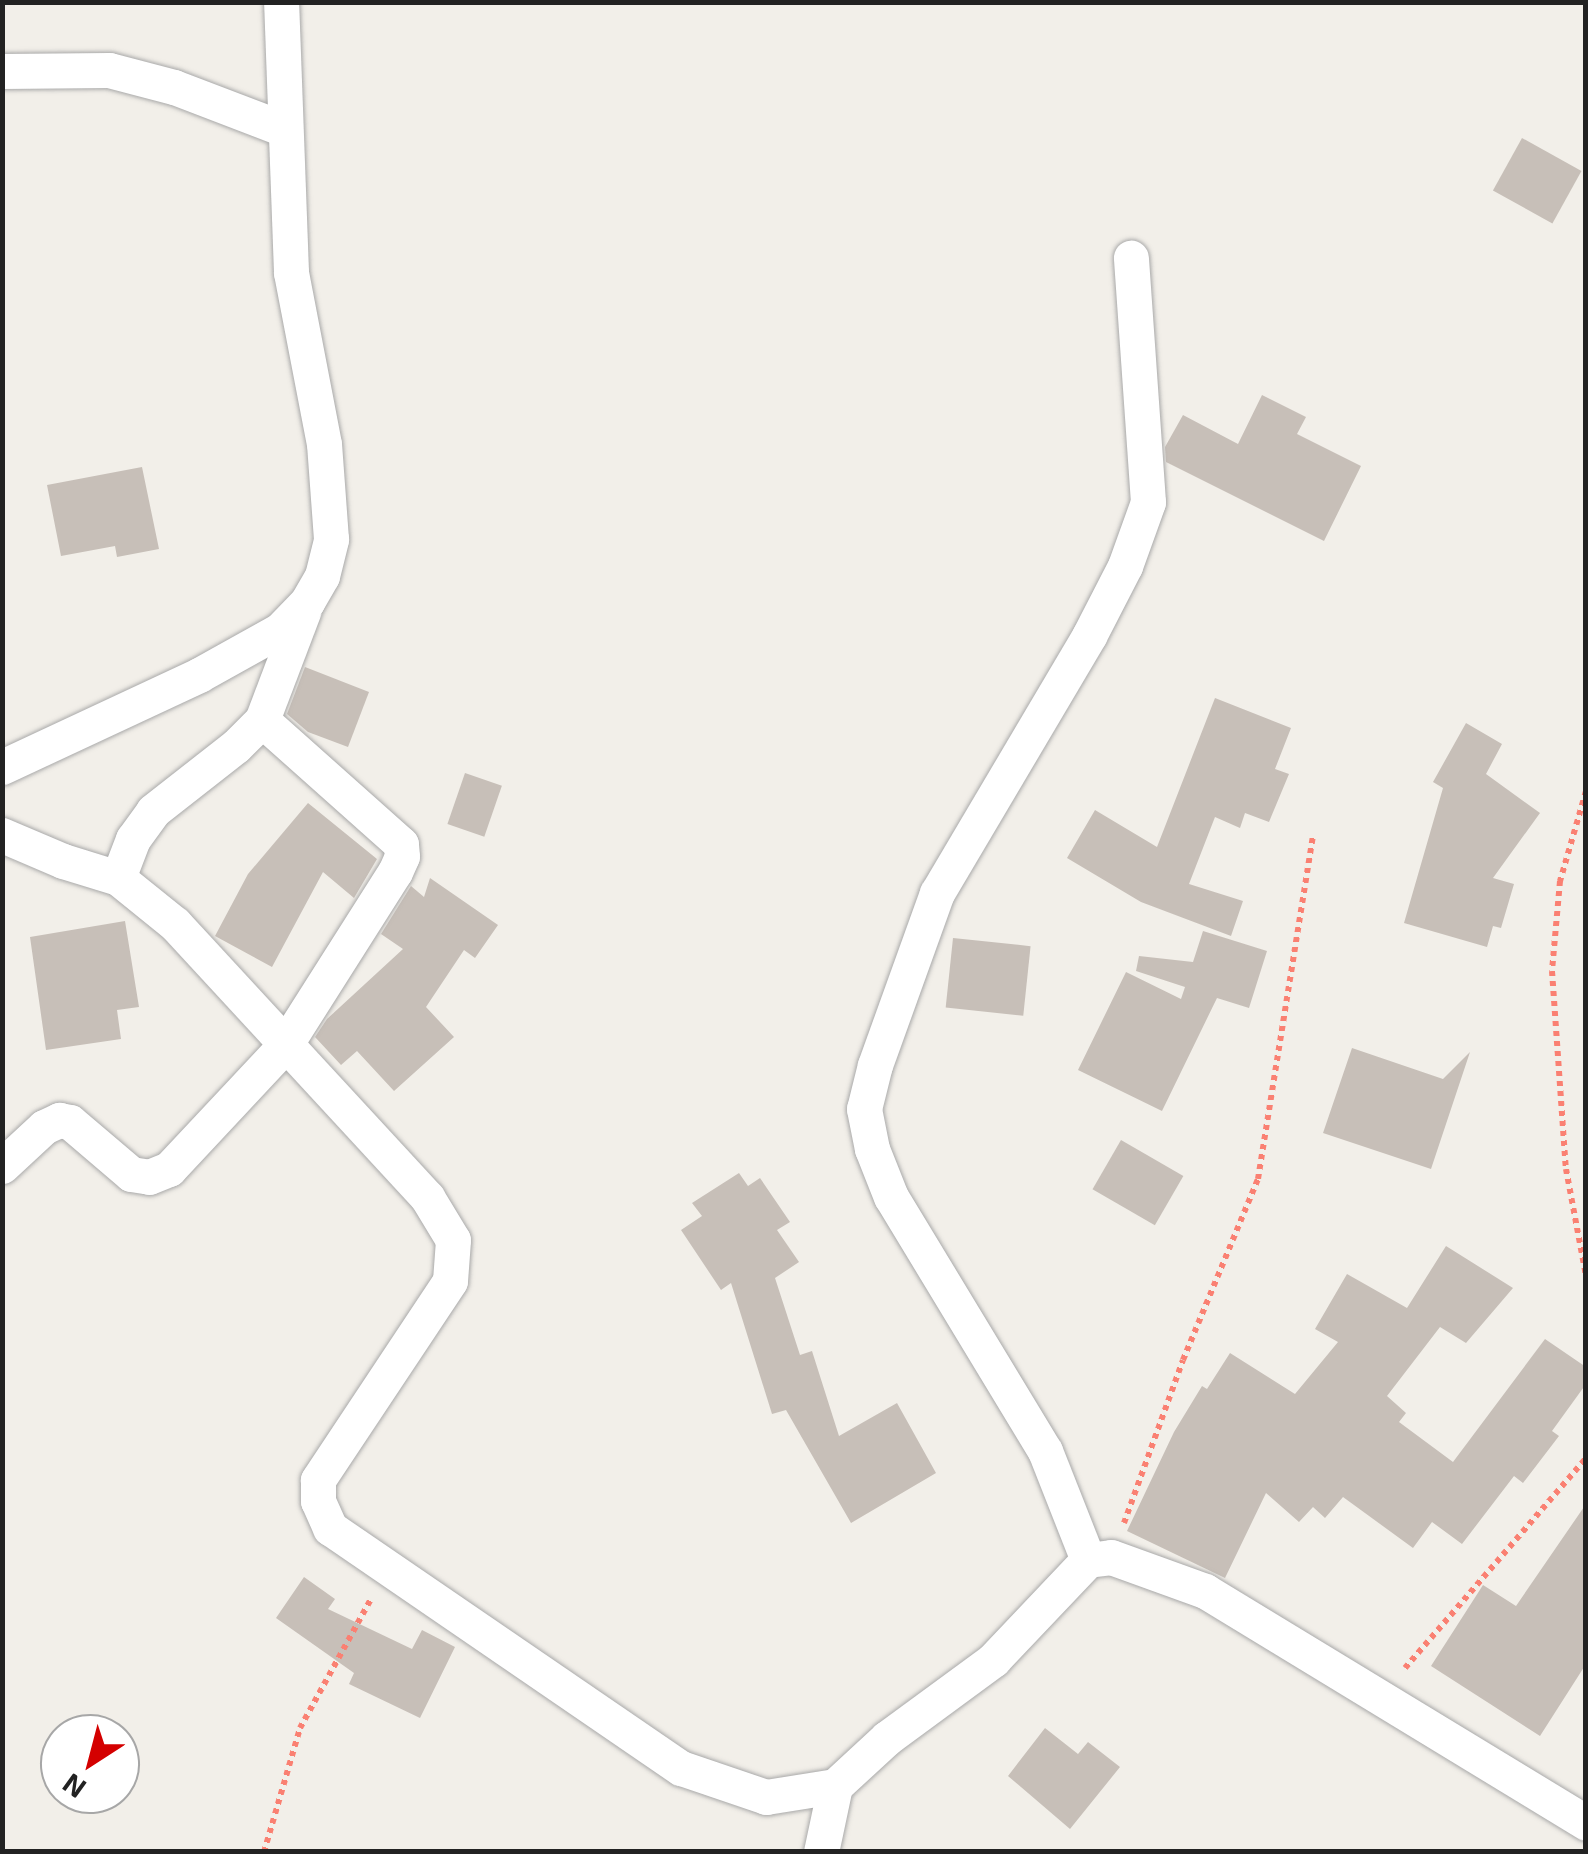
<!DOCTYPE html>
<style>
body{margin:0}
#map{position:relative;width:1588px;height:1854px;overflow:hidden;background:#f2efe9;font-family:"Exo 2",sans-serif}
div>[style]{position:absolute}
.building>*{inset:0;background:#c7bfb8;transform-origin:0 0}
.path>*{height:6px;margin-top:-3px;transform-origin:0;background:repeating-linear-gradient(90deg,#fa8072 0 5px,transparent 0 10px)}
.roads{filter:drop-shadow(0 0 2px #a9a9a9) drop-shadow(0 0 2px #a9a9a9)}
.street>*{height:35px;margin:-17.5px;padding:0 17.5px;transform-origin:17.5px;border-radius:17.5px;background:#fff}
span{translate:-50% -50%;white-space:nowrap;text-align:center;line-height:1.15;-webkit-text-stroke:9px #fff;paint-order:stroke}
.frame{position:absolute;inset:0;border:5px solid #222;pointer-events:none}
.north{position:absolute;left:40px;top:1714px;width:100px;height:100px;box-sizing:border-box;background:#fff;border:2px solid #a7a7a7;border-radius:50%;rotate:216deg;font-size:28px;font-weight:700;line-height:40px;text-align:center;color:#222}
.north::after{content:'';display:block;margin:auto;width:35px;height:45px;background:#d40000;clip-path:polygon(50% 0,100% 100%,50% 72%,0 100%)}
</style>
<div id="map">
<div class="building">
<i style="left:1522px;top:138px;width:68px;height:60px;rotate:29deg"></i>
<i style="clip-path:polygon(1262px 395px,1306px 417px,1297px 434px,1361px 466px,1324px 541px,1166px 462px,1165px 447px,1183px 415px,1238px 444px)"></i>
<i style="clip-path:polygon(142px 467px,159px 549px,117px 557px,115px 546px,61px 556px,47px 485px)"></i>
<i style="clip-path:polygon(305px 667px,369px 692px,348px 747px,308px 732px,287px 714px)"></i>
<i style="clip-path:polygon(1215px 698px,1291px 728px,1275px 769px,1289px 774px,1269px 822px,1245px 813px,1240px 828px,1215px 817px,1189px 884px,1243px 901px,1231px 936px,1141px 902px,1067px 858px,1095px 810px,1157px 847px)"></i>
<i style="clip-path:polygon(1466px 723px,1502px 744px,1486px 774px,1540px 813px,1493px 878px,1514px 884px,1501px 928px,1493px 926px,1487px 947px,1404px 923px,1443px 788px,1433px 782px)"></i>
<i style="left:465px;top:773px;width:39px;height:54px;rotate:19deg"></i>
<i style="clip-path:polygon(308px 803px,377px 859px,354px 898px,323px 872px,272px 967px,215px 936px,248px 874px)"></i>
<i style="clip-path:polygon(430px 878px,498px 925px,475px 958px,464px 950px,426px 1007px,454px 1037px,394px 1091px,357px 1051px,341px 1065px,315px 1037px,327px 1019px,403px 949px,381px 934px,411px 886px,424px 897px)"></i>
<i style="clip-path:polygon(125px 921px,139px 1007px,117px 1010px,121px 1039px,46px 1050px,30px 937px)"></i>
<i style="clip-path:polygon(1203px 931px,1267px 951px,1249px 1008px,1217px 998px,1162px 1111px,1078px 1070px,1126px 972px,1181px 999px,1185px 987px,1136px 971px,1139px 956px,1193px 962px)"></i>
<i style="left:953px;top:938px;width:78px;height:70px;rotate:6deg"></i>
<i style="clip-path:polygon(1352px 1048px,1443px 1079px,1470px 1052px,1431px 1169px,1323px 1133px)"></i>
<i style="left:1121px;top:1140px;width:72px;height:57px;rotate:30deg"></i>
<i style="clip-path:polygon(739px 1173px,748px 1186px,760px 1178px,790px 1222px,777px 1230px,799px 1262px,775px 1278px,800px 1355px,812px 1351px,839px 1436px,897px 1403px,936px 1473px,851px 1523px,786px 1410px,772px 1414px,731px 1283px,721px 1290px,681px 1230px,702px 1216px,692px 1203px)"></i>
<i style="clip-path:polygon(1446px 1246px,1513px 1288px,1466px 1343px,1440px 1327px,1387px 1396px,1406px 1413px,1399px 1422px,1453px 1462px,1545px 1339px,1586px 1367px,1586px 1384px,1552px 1431px,1559px 1436px,1523px 1483px,1514px 1476px,1462px 1544px,1432px 1522px,1413px 1548px,1343px 1497px,1325px 1518px,1313px 1507px,1299px 1522px,1266px 1493px,1225px 1578px,1127px 1531px,1174px 1432px,1202px 1386px,1207px 1389px,1230px 1353px,1295px 1394px,1338px 1342px,1315px 1329px,1347px 1274px,1407px 1308px)"></i>
<i style="clip-path:polygon(1586px 1504px,1586px 1664px,1540px 1736px,1431px 1666px,1483px 1585px,1516px 1606px)"></i>
<i style="clip-path:polygon(304px 1577px,335px 1599px,328px 1609px,412px 1649px,422px 1630px,455px 1647px,420px 1718px,349px 1684px,354px 1673px,276px 1618px)"></i>
<i style="clip-path:polygon(1045px 1728px,1078px 1754px,1088px 1742px,1120px 1767px,1070px 1829px,1008px 1776px)"></i>
</div>
<div class="path">
<i style="left:1586px;top:791px;width:94px;rotate:106.1deg"></i>
<i style="left:1560px;top:881px;width:90px;rotate:95.1deg"></i>
<i style="left:1552px;top:971px;width:198px;rotate:86deg"></i>
<i style="left:1566px;top:1169px;width:109px;rotate:79.4deg"></i>
<i style="left:1124px;top:1523px;width:173px;rotate:-70.1deg"></i>
<i style="left:1183px;top:1360px;width:196px;rotate:-67.5deg"></i>
<i style="left:1258px;top:1179px;width:348px;rotate:-80.9deg"></i>
<i style="left:1405px;top:1668px;width:277px;rotate:-49.2deg"></i>
<i style="left:264px;top:1852px;width:129px;rotate:-73.8deg"></i>
<i style="left:300px;top:1728px;width:147px;rotate:-61.2deg"></i>
</div>
<div class="roads">
<div class="street">
<i style="left:2px;top:71px;width:107px;rotate:-0.5deg"></i>
<i style="left:109px;top:70px;width:67px;rotate:14.7deg"></i>
<i style="left:174px;top:87px;width:118px;rotate:20.9deg"></i>
<i style="left:2px;top:767px;width:217px;rotate:-25deg"></i>
<i style="left:199px;top:675px;width:93px;rotate:-29.1deg"></i>
<i style="left:280px;top:630px;width:39px;rotate:-46deg"></i>
<i style="left:307px;top:602px;width:30px;rotate:-60deg"></i>
<i style="left:322px;top:576px;width:38px;rotate:-76deg"></i>
<i style="left:331px;top:539px;width:95px;rotate:-94.2deg"></i>
<i style="left:324px;top:444px;width:175px;rotate:-100.9deg"></i>
<i style="left:291px;top:272px;width:270px;rotate:-92.1deg"></i>
<i style="left:2px;top:835px;width:66px;rotate:23.1deg"></i>
<i style="left:63px;top:861px;width:58px;rotate:17.2deg"></i>
<i style="left:118px;top:878px;width:73px;rotate:38.9deg"></i>
<i style="left:175px;top:924px;width:372px;rotate:47.3deg"></i>
<i style="left:427px;top:1197px;width:50px;rotate:58.8deg"></i>
<i style="left:453px;top:1240px;width:41px;rotate:94.2deg"></i>
<i style="left:450px;top:1281px;width:239px;rotate:123.6deg"></i>
<i style="left:318px;top:1480px;width:21px;rotate:90deg"></i>
<i style="left:318px;top:1501px;width:30px;rotate:66deg"></i>
<i style="left:330px;top:1528px;width:425px;rotate:34.4deg"></i>
<i style="left:681px;top:1768px;width:90px;rotate:18.8deg"></i>
<i style="left:766px;top:1797px;width:70px;rotate:-9.1deg"></i>
<i style="left:835px;top:1786px;width:71px;rotate:-42.7deg"></i>
<i style="left:887px;top:1738px;width:132px;rotate:-36.3deg"></i>
<i style="left:993px;top:1660px;width:138px;rotate:-46.5deg"></i>
<i style="left:1088px;top:1560px;width:23px;rotate:-7deg"></i>
<i style="left:1111px;top:1557px;width:100px;rotate:19.9deg"></i>
<i style="left:1205px;top:1591px;width:446px;rotate:31.3deg"></i>
<i style="left:118px;top:878px;width:42px;rotate:-69deg"></i>
<i style="left:133px;top:839px;width:34px;rotate:-54deg"></i>
<i style="left:153px;top:811px;width:105px;rotate:-38.1deg"></i>
<i style="left:236px;top:746px;width:37px;rotate:-45deg"></i>
<i style="left:262px;top:720px;width:116px;rotate:-69.2deg"></i>
<i style="left:2px;top:1166px;width:57px;rotate:-42.9deg"></i>
<i style="left:44px;top:1127px;width:17px;rotate:-25deg"></i>
<i style="left:59px;top:1120px;width:11px;rotate:10deg"></i>
<i style="left:70px;top:1122px;width:80px;rotate:40.4deg"></i>
<i style="left:131px;top:1174px;width:18px;rotate:9deg"></i>
<i style="left:149px;top:1177px;width:22px;rotate:-22deg"></i>
<i style="left:169px;top:1169px;width:170px;rotate:-46.9deg"></i>
<i style="left:285px;top:1045px;width:205px;rotate:-57.6deg"></i>
<i style="left:395px;top:872px;width:17px;rotate:-66deg"></i>
<i style="left:402px;top:856px;width:12px;rotate:-95deg"></i>
<i style="left:401px;top:844px;width:186px;rotate:-138.3deg"></i>
<i style="left:1088px;top:1560px;width:117px;rotate:-111.5deg"></i>
<i style="left:1045px;top:1451px;width:297px;rotate:-121.2deg"></i>
<i style="left:891px;top:1197px;width:52px;rotate:-111.6deg"></i>
<i style="left:872px;top:1149px;width:41px;rotate:-101.3deg"></i>
<i style="left:864px;top:1109px;width:45px;rotate:-76deg"></i>
<i style="left:875px;top:1065px;width:183px;rotate:-70.2deg"></i>
<i style="left:937px;top:893px;width:299px;rotate:-59.4deg"></i>
<i style="left:1089px;top:636px;width:79px;rotate:-62.8deg"></i>
<i style="left:1125px;top:566px;width:68px;rotate:-70.2deg"></i>
<i style="left:1148px;top:502px;width:245px;rotate:-94deg"></i>
<i style="left:821px;top:1852px;width:67px;rotate:-78deg"></i>
</div>
</div>
<div class="frame"></div>
<div class="north">N</div>
</div>
